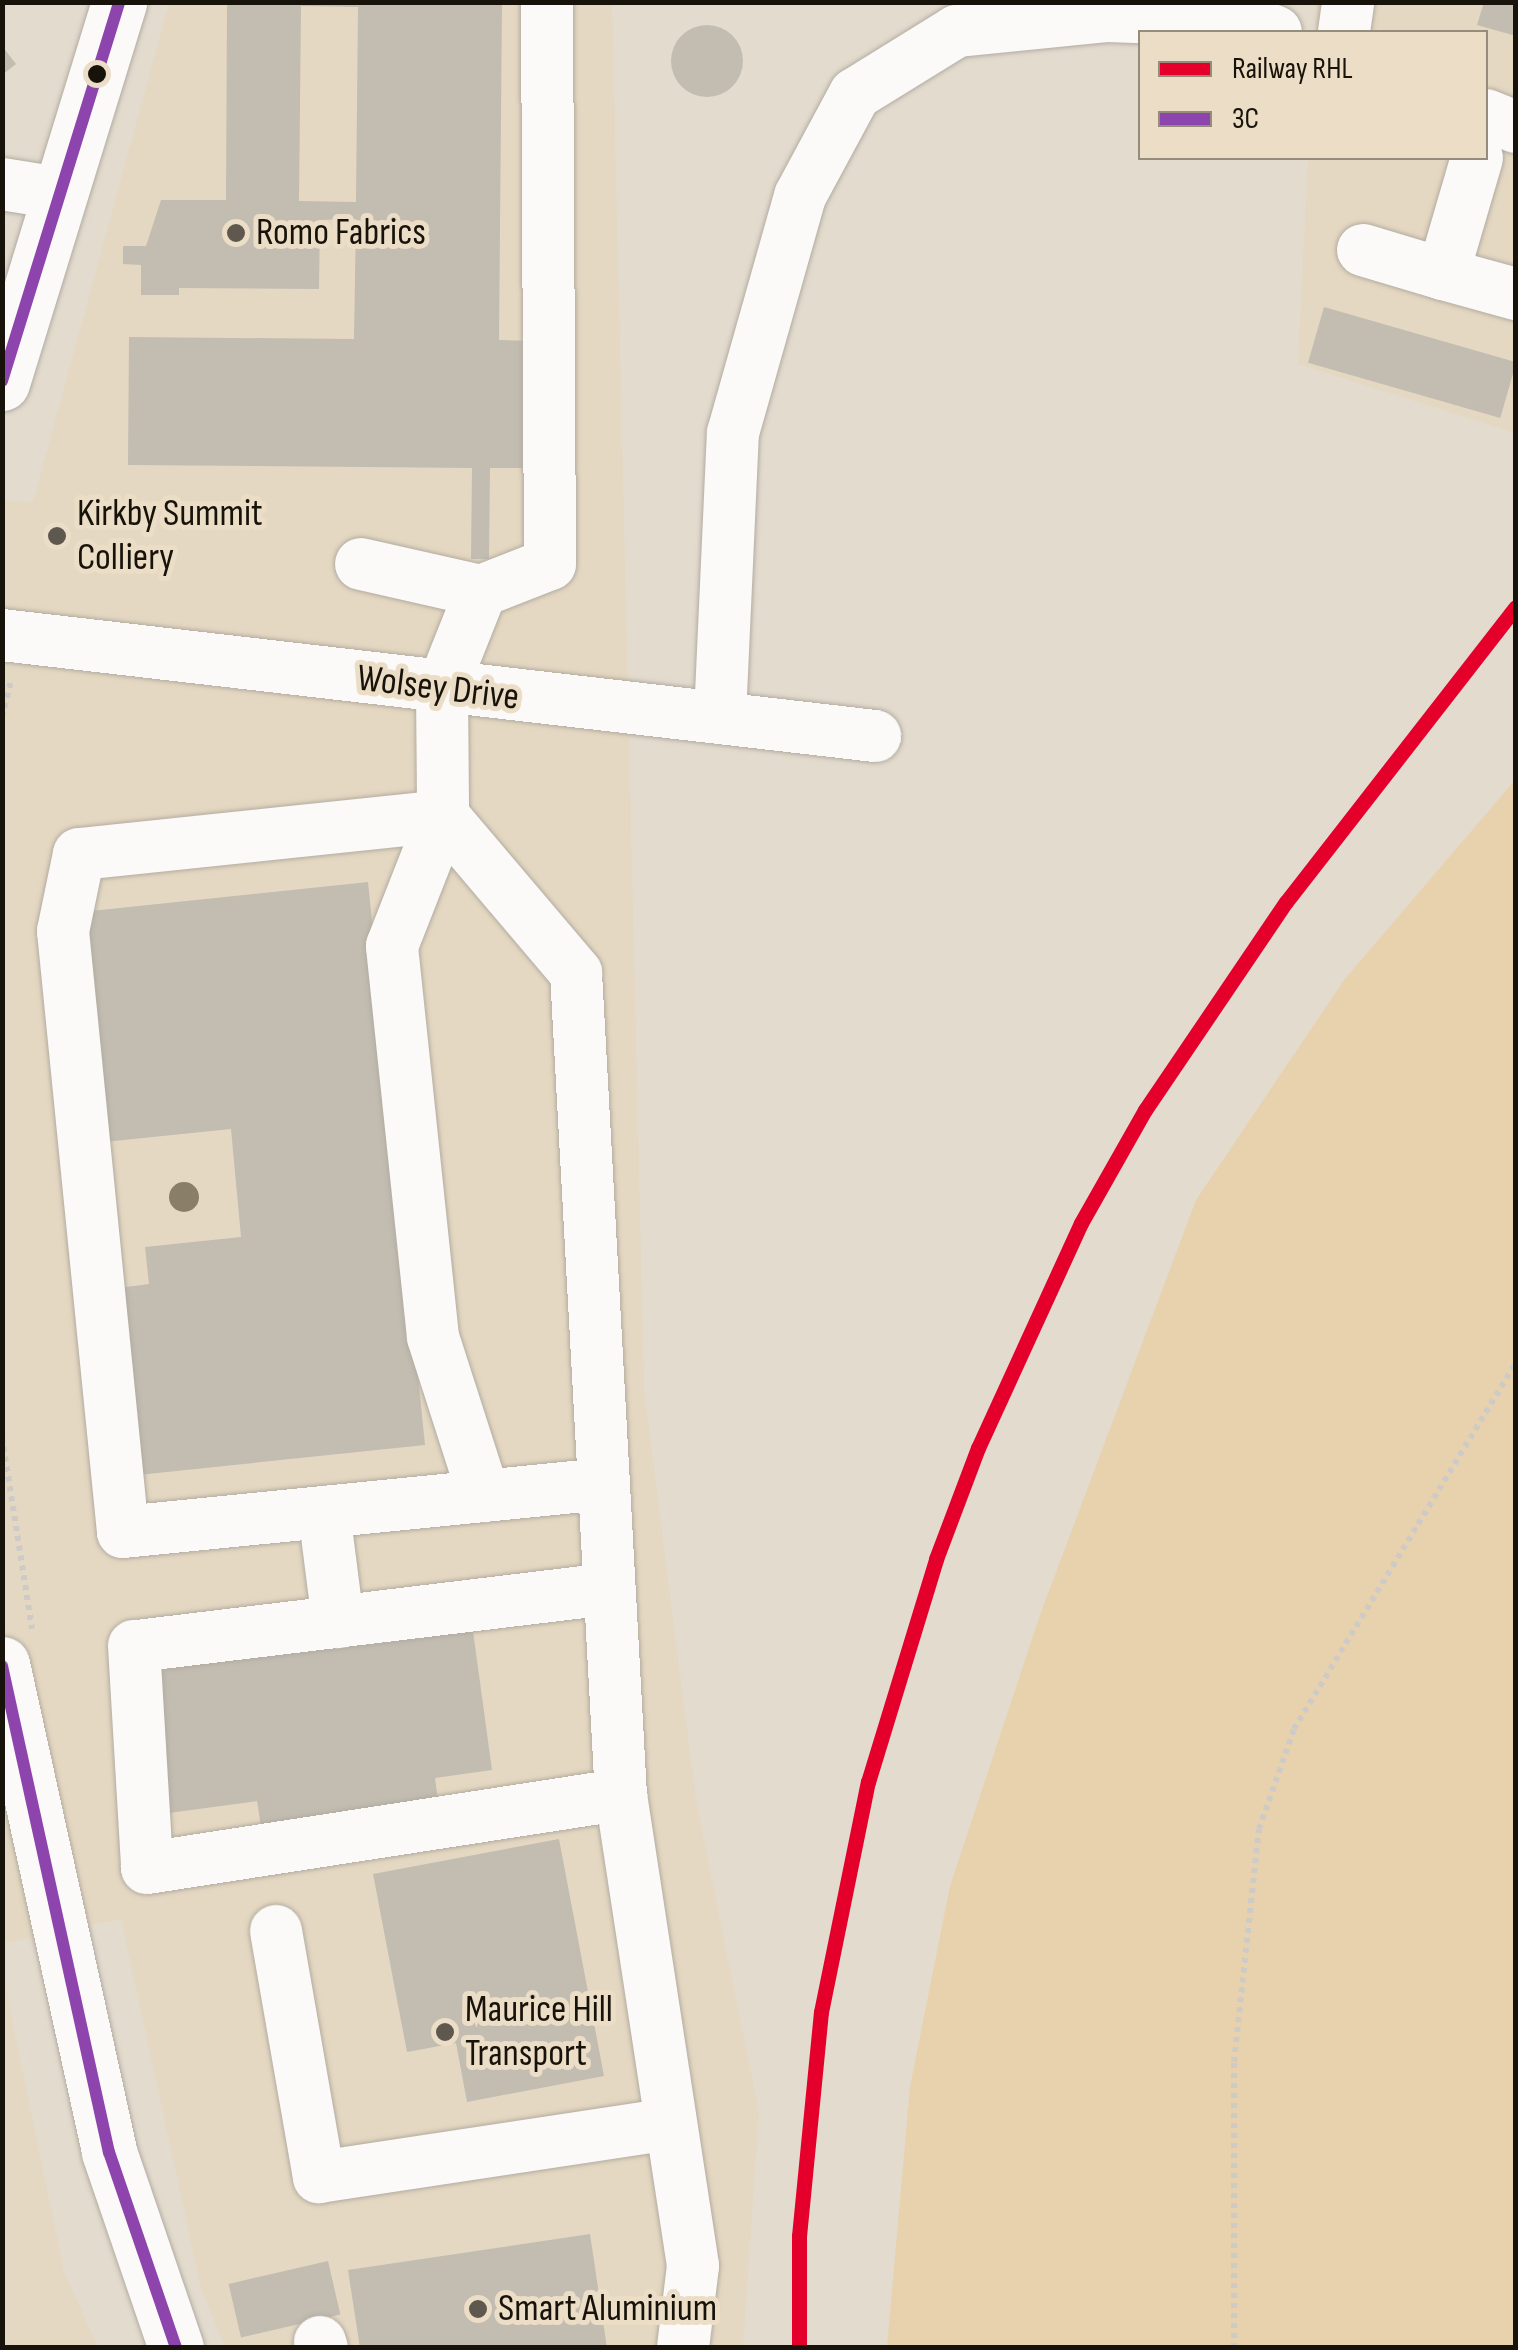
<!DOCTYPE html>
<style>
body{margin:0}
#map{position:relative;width:1518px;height:2350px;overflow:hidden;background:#e3dbce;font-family:"Sofia Sans Condensed",sans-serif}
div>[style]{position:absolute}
.built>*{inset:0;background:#e5d8c2}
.green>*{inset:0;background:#e7d2ad}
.building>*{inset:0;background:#c2bcb1;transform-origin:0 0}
.round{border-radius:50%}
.path>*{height:6px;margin-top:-3px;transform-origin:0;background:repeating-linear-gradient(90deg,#cecbc7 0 5px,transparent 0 10px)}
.roads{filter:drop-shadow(0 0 2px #b2aca1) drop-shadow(0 0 2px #b2aca1)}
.minor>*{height:52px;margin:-26px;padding:0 26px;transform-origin:26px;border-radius:26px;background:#fbfaf8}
.major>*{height:55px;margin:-27.5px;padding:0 27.5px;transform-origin:27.5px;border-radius:27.5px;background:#fbfaf8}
.bus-1>*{height:12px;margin:-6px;padding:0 6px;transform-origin:6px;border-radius:6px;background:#8e44ad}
.rail-1>*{height:15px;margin:-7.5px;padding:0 7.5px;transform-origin:7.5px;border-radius:7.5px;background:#e4002b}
.trees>*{width:30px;height:30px;margin:-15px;border-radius:50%;background:#897e68}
.dots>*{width:28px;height:28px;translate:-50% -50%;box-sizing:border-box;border:5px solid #ebddc6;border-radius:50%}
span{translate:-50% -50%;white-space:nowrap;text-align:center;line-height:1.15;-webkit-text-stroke:10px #ebddc6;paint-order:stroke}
.poi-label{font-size:38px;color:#17120a}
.left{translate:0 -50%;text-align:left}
.street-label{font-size:38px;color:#17120a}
.frame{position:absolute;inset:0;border:5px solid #17120a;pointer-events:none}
.legend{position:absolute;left:1138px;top:30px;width:350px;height:130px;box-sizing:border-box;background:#ebddc6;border:2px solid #968c7b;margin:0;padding:12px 18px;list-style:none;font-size:30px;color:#17120a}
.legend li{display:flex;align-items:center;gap:20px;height:50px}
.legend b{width:50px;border:2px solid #968c7b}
</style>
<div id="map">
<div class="built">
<i style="clip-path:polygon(169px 3px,612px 3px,644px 1386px,696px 1800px,759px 2112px,743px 2347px,225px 2347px,201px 2288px,121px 1919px,3px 1943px,2px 500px,33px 502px)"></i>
<i style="clip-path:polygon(1316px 3px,1515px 3px,1515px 433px,1298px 364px,1308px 158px,1486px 158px,1486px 32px,1315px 32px)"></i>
<i style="clip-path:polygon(3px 1975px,64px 2272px,98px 2347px,3px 2347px)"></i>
</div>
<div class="green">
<i style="clip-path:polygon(1515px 780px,1515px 2347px,887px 2347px,910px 2087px,950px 1886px,1040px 1615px,1196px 1200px,1344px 980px)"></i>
</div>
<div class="building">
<i style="clip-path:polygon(evenodd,227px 2px,502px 2px,499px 340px,530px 341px,529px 468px,490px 468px,489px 559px,471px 559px,472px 468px,128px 465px,129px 337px,354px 339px,356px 219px,320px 220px,319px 289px,179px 288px,179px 295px,141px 295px,141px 265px,123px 264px,123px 246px,146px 246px,161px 200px,226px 200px,227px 2px,301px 6px,358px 7px,356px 202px,299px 201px,301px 6px)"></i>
<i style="clip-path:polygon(1484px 2px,1516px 2px,1516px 36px,1477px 25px)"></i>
<i class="round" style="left:671px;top:25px;width:72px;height:72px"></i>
<i style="clip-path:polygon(2px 46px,16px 64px,2px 75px)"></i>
<i style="left:1324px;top:307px;width:200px;height:58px;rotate:16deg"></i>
<i style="clip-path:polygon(368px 882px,425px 1445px,138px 1475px,119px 1288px,149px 1284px,145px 1247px,241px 1237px,231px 1129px,104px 1142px,81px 912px)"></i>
<i style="clip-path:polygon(472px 1624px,492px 1770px,435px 1778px,439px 1808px,262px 1833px,257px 1801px,169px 1813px,150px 1667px)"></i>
<i style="clip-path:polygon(559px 1839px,604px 2076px,467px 2102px,456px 2043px,407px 2052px,373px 1874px)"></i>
<i style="clip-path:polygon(590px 2234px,607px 2348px,360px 2348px,348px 2270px)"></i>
<i style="left:328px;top:2261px;width:55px;height:102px;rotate:77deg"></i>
</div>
<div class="path">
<i style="left:2px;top:717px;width:38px;rotate:-76deg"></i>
<i style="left:2px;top:1437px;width:194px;rotate:81.1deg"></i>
<i style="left:1234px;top:2348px;width:286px;rotate:-90deg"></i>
<i style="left:1234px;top:2062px;width:234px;rotate:-83.9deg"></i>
<i style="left:1259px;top:1829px;width:106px;rotate:-70.7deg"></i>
<i style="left:1294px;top:1729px;width:428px;rotate:-58.8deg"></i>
</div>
<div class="roads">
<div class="minor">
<i style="left:1107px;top:2px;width:14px;rotate:90deg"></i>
<i style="left:1107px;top:16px;width:142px;rotate:2deg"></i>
<i style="left:1249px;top:21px;width:29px;rotate:22deg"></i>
<i style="left:1344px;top:32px;width:30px;rotate:-82deg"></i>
<i style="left:1486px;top:115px;width:32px;rotate:22deg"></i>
<i style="left:2px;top:184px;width:57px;rotate:9.1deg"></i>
<i style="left:1363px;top:250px;width:84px;rotate:16.7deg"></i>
<i style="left:1443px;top:274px;width:121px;rotate:-73.7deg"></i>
<i style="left:1443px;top:274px;width:76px;rotate:15.3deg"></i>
<i style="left:361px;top:564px;width:123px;rotate:12.7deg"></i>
<i style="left:481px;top:591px;width:105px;rotate:111.7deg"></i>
<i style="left:442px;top:689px;width:127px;rotate:89.5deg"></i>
<i style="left:443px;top:816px;width:366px;rotate:174deg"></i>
<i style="left:79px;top:854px;width:79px;rotate:101.7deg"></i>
<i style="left:63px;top:931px;width:604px;rotate:84.3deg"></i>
<i style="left:123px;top:1532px;width:481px;rotate:-5.7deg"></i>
<i style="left:481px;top:591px;width:74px;rotate:-21.4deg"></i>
<i style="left:550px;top:564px;width:562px;rotate:-90.31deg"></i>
<i style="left:2px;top:635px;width:879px;rotate:6.6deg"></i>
<i style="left:720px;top:717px;width:284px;rotate:-87.4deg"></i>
<i style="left:733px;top:433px;width:246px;rotate:-74.2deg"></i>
<i style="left:800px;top:196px;width:116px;rotate:-61.7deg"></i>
<i style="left:855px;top:94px;width:120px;rotate:-31.7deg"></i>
<i style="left:957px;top:31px;width:151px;rotate:-5.7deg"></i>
<i style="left:484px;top:1496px;width:167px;rotate:-107.8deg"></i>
<i style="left:433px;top:1337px;width:393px;rotate:-96deg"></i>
<i style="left:392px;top:946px;width:140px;rotate:-68.6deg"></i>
<i style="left:443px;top:816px;width:206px;rotate:49.7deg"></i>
<i style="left:576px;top:973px;width:823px;rotate:86.87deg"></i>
<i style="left:621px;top:1795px;width:476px;rotate:81.3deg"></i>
<i style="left:693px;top:2266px;width:83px;rotate:97deg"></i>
<i style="left:324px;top:1512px;width:111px;rotate:82.7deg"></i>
<i style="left:608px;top:1589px;width:477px;rotate:173.1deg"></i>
<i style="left:134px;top:1646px;width:222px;rotate:86.6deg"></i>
<i style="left:147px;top:1868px;width:480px;rotate:-8.8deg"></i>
<i style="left:276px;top:1931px;width:250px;rotate:80.1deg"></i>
<i style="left:319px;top:2177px;width:354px;rotate:-8.6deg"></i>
<i style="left:320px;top:2342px;width:6px;rotate:72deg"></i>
</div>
<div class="major">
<i style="left:2px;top:383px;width:399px;rotate:-72.9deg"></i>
<i style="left:2px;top:1664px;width:500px;rotate:77.6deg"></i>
<i style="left:109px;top:2152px;width:207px;rotate:71.1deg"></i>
</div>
</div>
<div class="bus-1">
<i style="left:2px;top:381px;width:397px;rotate:-72.8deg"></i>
<i style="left:2px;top:1666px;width:498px;rotate:77.6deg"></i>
<i style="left:109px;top:2152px;width:207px;rotate:71.1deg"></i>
</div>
<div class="rail-1">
<i style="left:799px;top:2348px;width:112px;rotate:-90deg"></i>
<i style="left:799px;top:2236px;width:225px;rotate:-84.4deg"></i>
<i style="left:821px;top:2012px;width:235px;rotate:-78.5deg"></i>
<i style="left:868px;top:1782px;width:233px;rotate:-73deg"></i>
<i style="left:936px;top:1559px;width:119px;rotate:-69.3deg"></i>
<i style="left:978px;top:1448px;width:247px;rotate:-65.4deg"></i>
<i style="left:1081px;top:1223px;width:130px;rotate:-60.5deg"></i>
<i style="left:1145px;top:1110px;width:251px;rotate:-55.9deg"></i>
<i style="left:1286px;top:902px;width:374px;rotate:-52.1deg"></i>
</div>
<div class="trees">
<i style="left:184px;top:1197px"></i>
</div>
<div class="dots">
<i style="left:97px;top:74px;background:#17120a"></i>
<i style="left:236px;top:233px;background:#5e584f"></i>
<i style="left:57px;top:536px;background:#5e584f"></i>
<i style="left:445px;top:2032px;background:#5e584f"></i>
<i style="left:478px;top:2309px;background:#5e584f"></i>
</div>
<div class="poi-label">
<span class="left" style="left:256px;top:233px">Romo Fabrics</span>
<span class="left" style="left:77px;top:536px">Kirkby Summit<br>Colliery</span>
<span class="left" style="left:465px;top:2032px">Maurice Hill<br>Transport</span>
<span class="left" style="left:498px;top:2309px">Smart Aluminium</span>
</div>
<div class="street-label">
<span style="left:438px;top:688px;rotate:7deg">Wolsey Drive</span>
</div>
<div class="frame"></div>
<ul class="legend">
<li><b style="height:12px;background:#e4002b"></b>Railway RHL</li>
<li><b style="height:12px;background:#8e44ad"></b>3C</li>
</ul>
</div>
